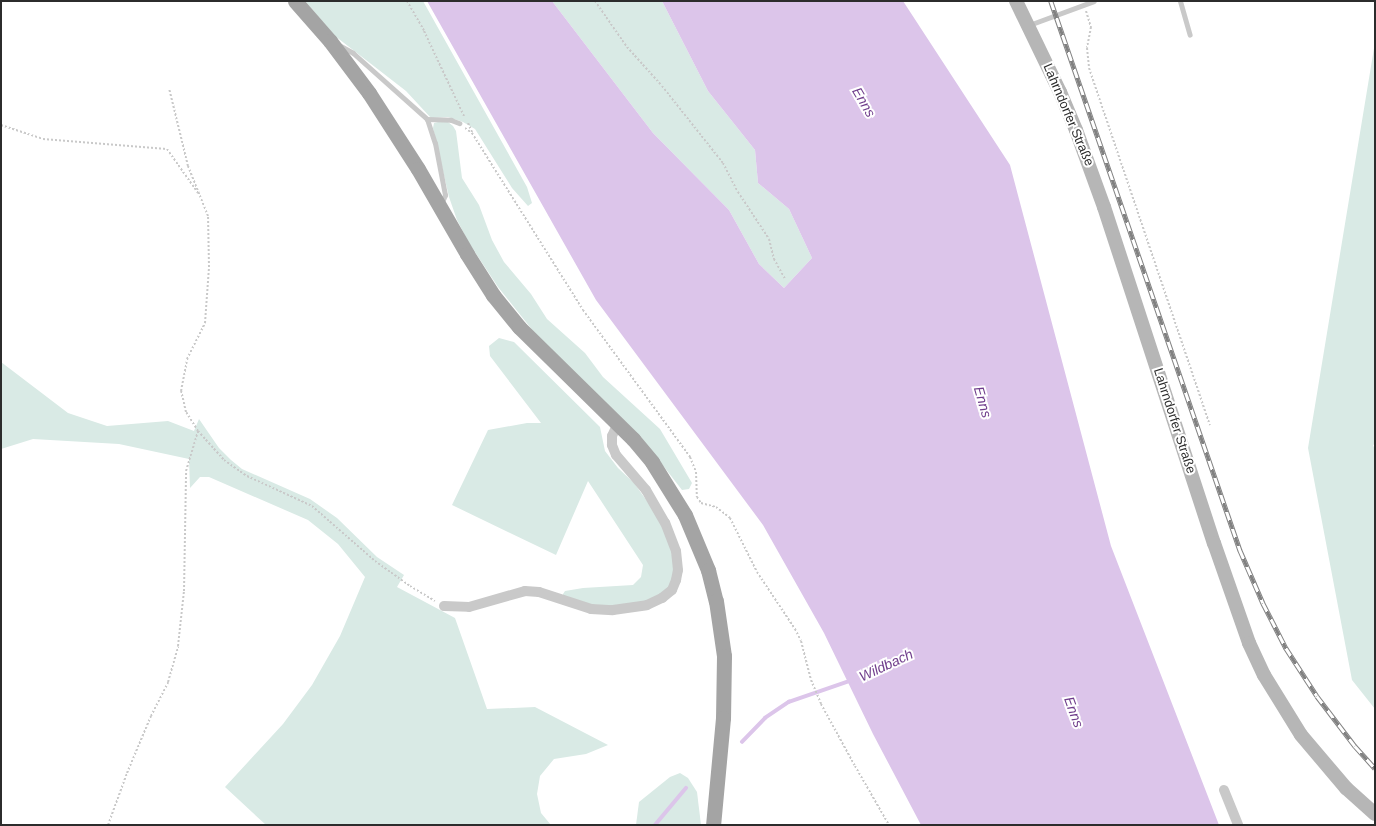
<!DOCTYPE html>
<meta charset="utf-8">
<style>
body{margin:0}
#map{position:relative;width:1376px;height:826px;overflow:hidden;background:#fff;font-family:Helvetica,sans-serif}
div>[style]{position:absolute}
.green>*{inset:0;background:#d9eae5}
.water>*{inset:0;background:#dcc5ea}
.stream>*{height:3.5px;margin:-1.75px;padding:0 1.75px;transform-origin:1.75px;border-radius:1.75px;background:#dcc5ea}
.path>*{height:2px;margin-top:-1px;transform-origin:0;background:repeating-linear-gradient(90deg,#c9c9c9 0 2px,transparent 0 4px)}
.lane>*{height:5px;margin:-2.5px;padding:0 2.5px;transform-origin:2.5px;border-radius:2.5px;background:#c9c9c9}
.street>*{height:10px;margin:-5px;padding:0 5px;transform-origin:5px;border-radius:5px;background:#c9c9c9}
.secondary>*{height:14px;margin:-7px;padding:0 7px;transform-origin:7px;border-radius:7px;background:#b6b6b6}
.primary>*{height:15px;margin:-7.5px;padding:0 7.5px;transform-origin:7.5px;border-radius:7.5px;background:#a4a4a4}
.rail>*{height:4.5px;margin-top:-2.25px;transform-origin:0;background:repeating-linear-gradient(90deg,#fff 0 9px,#818181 0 18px);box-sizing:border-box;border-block:1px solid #818181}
span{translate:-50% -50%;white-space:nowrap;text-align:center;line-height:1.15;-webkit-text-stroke:4px #fff;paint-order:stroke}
.street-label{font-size:13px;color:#2c2c2c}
.water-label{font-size:14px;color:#6f3d8b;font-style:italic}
.frame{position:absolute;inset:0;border:2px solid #2c2c2c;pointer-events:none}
</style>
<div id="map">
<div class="green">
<i style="clip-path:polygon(305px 1px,423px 1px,527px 187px,532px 203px,528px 206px,512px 188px,475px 129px,463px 122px,448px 117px,431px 118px,406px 91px,335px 36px)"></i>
<i style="clip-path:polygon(552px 1px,662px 1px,708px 91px,755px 150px,758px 183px,789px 209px,812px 258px,784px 288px,759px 264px,729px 210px,653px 133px)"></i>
<i style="clip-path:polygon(1375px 42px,1375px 444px,1373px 445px,1375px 450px,1375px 709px,1352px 680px,1308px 448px)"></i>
<i style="clip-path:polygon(438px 122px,448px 122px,453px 126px,456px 131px,462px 178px,479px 205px,492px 240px,504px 262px,531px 294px,547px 319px,585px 353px,603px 377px,660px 429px,692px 483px,689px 489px,682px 490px,640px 436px,534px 332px,498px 287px,469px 243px,457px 220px,449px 197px,433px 128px,434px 123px)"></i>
<i style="clip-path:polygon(499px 338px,514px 342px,600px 427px,605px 451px,618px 468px,634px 483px,652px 508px,668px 539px,673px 559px,675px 577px,664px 594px,646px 602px,604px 608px,563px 598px,563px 594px,565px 591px,583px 588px,633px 585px,641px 577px,643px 565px,588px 481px,556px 555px,452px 505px,488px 430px,527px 423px,541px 423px,490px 356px,489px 346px)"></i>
<i style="clip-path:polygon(1px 362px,68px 413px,107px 426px,168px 421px,194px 431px,199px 419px,219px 448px,231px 460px,242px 469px,310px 499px,337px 518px,377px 557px,404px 575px,397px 587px,455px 618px,487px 709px,535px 707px,608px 745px,586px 754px,554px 759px,540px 776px,537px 794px,541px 813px,551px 825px,266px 825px,225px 787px,283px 724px,312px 685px,340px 636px,365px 577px,338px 544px,308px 520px,209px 477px,200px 477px,190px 488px,189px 459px,119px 444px,33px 439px,1px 449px)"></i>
<i style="clip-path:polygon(680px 773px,688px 778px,697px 792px,701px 825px,636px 825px,639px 802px,670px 777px)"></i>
</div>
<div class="water">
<i style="clip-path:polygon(427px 1px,552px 1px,653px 133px,729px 210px,759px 264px,784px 288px,812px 258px,789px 209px,758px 183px,755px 150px,708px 91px,662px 1px,903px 1px,1010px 165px,1111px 546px,1219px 825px,921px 825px,873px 734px,824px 633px,763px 525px,596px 300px)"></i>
</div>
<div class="stream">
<i style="left:742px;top:742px;width:33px;rotate:-46deg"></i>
<i style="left:765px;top:718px;width:29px;rotate:-34deg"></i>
<i style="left:789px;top:702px;width:67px;rotate:-19.2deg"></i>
<i style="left:655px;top:825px;width:48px;rotate:-50deg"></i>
</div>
<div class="path">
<i style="left:407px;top:1px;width:34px;rotate:60deg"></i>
<i style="left:424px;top:31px;width:94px;rotate:64.8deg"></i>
<i style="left:595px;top:1px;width:56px;rotate:55.2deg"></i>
<i style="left:627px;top:47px;width:52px;rotate:48.1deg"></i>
<i style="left:662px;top:86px;width:98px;rotate:51.6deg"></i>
<i style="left:723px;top:163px;width:33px;rotate:63deg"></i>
<i style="left:738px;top:192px;width:56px;rotate:56.6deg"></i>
<i style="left:769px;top:239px;width:21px;rotate:76deg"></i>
<i style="left:774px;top:259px;width:23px;rotate:61deg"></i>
<i style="left:1086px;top:11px;width:17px;rotate:73deg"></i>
<i style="left:1091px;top:27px;width:21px;rotate:101deg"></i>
<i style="left:1087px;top:48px;width:20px;rotate:84deg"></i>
<i style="left:1089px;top:68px;width:377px;rotate:71.3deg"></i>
<i style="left:468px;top:123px;width:10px;rotate:66deg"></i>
<i style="left:1px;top:125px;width:44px;rotate:18.4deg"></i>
<i style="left:43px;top:139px;width:124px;rotate:4.6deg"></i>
<i style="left:167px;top:149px;width:54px;rotate:54.8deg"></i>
<i style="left:465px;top:128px;width:9px;rotate:36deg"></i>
<i style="left:472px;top:133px;width:209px;rotate:57.9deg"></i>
<i style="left:583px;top:310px;width:182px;rotate:53.9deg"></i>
<i style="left:690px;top:457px;width:16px;rotate:68deg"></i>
<i style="left:696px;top:472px;width:25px;rotate:88deg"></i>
<i style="left:697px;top:497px;width:7px;rotate:56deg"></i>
<i style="left:701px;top:503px;width:16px;rotate:15deg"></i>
<i style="left:716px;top:507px;width:18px;rotate:38deg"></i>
<i style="left:730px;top:518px;width:60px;rotate:63.4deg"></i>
<i style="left:757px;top:572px;width:69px;rotate:56.3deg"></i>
<i style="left:795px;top:629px;width:13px;rotate:63deg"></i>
<i style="left:801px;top:641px;width:40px;rotate:75.6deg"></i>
<i style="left:811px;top:680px;width:26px;rotate:67deg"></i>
<i style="left:821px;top:704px;width:71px;rotate:61.3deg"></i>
<i style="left:855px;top:766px;width:68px;rotate:60deg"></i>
<i style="left:198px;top:431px;width:39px;rotate:48deg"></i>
<i style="left:224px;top:460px;width:28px;rotate:35deg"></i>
<i style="left:247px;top:476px;width:72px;rotate:24.8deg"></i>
<i style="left:312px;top:506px;width:84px;rotate:41.1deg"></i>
<i style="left:375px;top:561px;width:43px;rotate:35.5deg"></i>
<i style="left:410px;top:586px;width:29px;rotate:31deg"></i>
<i style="left:108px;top:825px;width:55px;rotate:-69.9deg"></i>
<i style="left:127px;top:773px;width:62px;rotate:-67.2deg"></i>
<i style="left:151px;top:716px;width:38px;rotate:-63deg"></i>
<i style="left:168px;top:682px;width:37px;rotate:-74deg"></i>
<i style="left:178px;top:646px;width:55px;rotate:-83.8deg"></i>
<i style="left:184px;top:591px;width:120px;rotate:-89deg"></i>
<i style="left:186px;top:471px;width:42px;rotate:-73.3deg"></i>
<i style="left:198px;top:431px;width:22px;rotate:-122deg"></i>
<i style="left:186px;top:412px;width:22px;rotate:-103deg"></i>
<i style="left:181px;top:391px;width:33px;rotate:-79deg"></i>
<i style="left:187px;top:359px;width:40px;rotate:-63.4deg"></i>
<i style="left:205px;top:323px;width:56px;rotate:-85.9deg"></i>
<i style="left:209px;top:267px;width:51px;rotate:-91.1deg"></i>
<i style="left:208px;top:216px;width:54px;rotate:-111.8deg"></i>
<i style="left:188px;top:166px;width:80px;rotate:-103.7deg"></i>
</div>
<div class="lane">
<i style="left:1180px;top:1px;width:35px;rotate:74deg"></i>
<i style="left:1029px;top:25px;width:69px;rotate:-20.3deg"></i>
<i style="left:337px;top:44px;width:18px;rotate:29deg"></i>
<i style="left:353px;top:53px;width:99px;rotate:41.7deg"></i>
<i style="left:427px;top:119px;width:25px;rotate:72deg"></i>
<i style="left:435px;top:143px;width:53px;rotate:79.1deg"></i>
<i style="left:445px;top:195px;width:10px;rotate:114deg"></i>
<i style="left:427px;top:119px;width:24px;rotate:2deg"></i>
<i style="left:451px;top:120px;width:9px;rotate:21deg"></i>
</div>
<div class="street">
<i style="left:444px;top:606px;width:25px;rotate:2deg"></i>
<i style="left:469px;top:607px;width:58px;rotate:-15.9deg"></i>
<i style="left:525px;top:591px;width:14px;rotate:4deg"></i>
<i style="left:539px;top:592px;width:55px;rotate:18.1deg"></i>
<i style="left:591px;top:609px;width:22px;rotate:3deg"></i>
<i style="left:613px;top:610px;width:34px;rotate:-8deg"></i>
<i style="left:647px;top:605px;width:17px;rotate:-25deg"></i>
<i style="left:662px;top:598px;width:13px;rotate:-39deg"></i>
<i style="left:672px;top:590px;width:11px;rotate:-68deg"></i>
<i style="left:676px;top:580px;width:10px;rotate:-79deg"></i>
<i style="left:678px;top:570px;width:19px;rotate:-96deg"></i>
<i style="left:676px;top:551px;width:30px;rotate:-111deg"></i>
<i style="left:665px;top:523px;width:38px;rotate:-120deg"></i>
<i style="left:646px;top:490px;width:46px;rotate:-130.6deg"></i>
<i style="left:616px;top:455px;width:11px;rotate:-112deg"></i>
<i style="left:612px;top:445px;width:9px;rotate:-90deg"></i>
<i style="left:612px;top:436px;width:14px;rotate:-65deg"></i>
<i style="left:1224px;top:790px;width:38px;rotate:68deg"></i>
</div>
<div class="secondary">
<i style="left:1016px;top:1px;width:101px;rotate:64.2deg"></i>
<i style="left:1060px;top:92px;width:41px;rotate:67.2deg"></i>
<i style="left:1076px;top:130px;width:82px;rotate:70deg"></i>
<i style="left:1104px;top:207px;width:354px;rotate:71.9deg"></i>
<i style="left:1214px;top:543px;width:106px;rotate:70.7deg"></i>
<i style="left:1249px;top:643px;width:35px;rotate:65deg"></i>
<i style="left:1264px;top:675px;width:70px;rotate:58.3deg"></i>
<i style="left:1301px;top:735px;width:70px;rotate:49.7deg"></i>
<i style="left:1346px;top:788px;width:39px;rotate:42deg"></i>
</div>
<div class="primary">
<i style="left:295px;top:1px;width:53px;rotate:48.8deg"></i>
<i style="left:330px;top:41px;width:65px;rotate:53.1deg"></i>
<i style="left:369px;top:93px;width:90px;rotate:57.2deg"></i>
<i style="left:418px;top:169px;width:98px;rotate:60deg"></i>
<i style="left:467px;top:254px;width:49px;rotate:57.6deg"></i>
<i style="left:493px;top:295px;width:41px;rotate:50.9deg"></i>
<i style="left:519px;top:327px;width:160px;rotate:44.5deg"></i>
<i style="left:633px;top:439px;width:30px;rotate:50deg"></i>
<i style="left:652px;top:462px;width:62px;rotate:58.1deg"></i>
<i style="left:685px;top:515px;width:60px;rotate:67.3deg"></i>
<i style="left:708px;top:570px;width:32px;rotate:76deg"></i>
<i style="left:716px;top:601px;width:56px;rotate:81.7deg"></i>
<i style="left:724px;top:656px;width:62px;rotate:90.9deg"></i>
<i style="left:723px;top:718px;width:107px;rotate:95.3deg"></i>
</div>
<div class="rail">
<i style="left:1051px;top:1px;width:581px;rotate:71deg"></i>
<i style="left:1240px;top:550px;width:58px;rotate:66.5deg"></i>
<i style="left:1263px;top:603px;width:51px;rotate:62.9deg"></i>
<i style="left:1286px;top:648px;width:57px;rotate:57.1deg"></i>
<i style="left:1317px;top:696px;width:63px;rotate:52.8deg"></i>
<i style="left:1355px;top:746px;width:30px;rotate:48deg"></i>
</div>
<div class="street-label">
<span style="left:1068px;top:115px;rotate:67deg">Lahrndorfer Straße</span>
<span style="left:1174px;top:421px;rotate:72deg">Lahrndorfer Straße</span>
</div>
<div class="water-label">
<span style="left:864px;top:102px;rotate:60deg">Enns</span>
<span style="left:983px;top:402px;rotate:74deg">Enns</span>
<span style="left:886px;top:665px;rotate:-25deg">Wildbach</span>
<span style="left:1074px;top:712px;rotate:70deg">Enns</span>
</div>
<div class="frame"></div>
</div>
